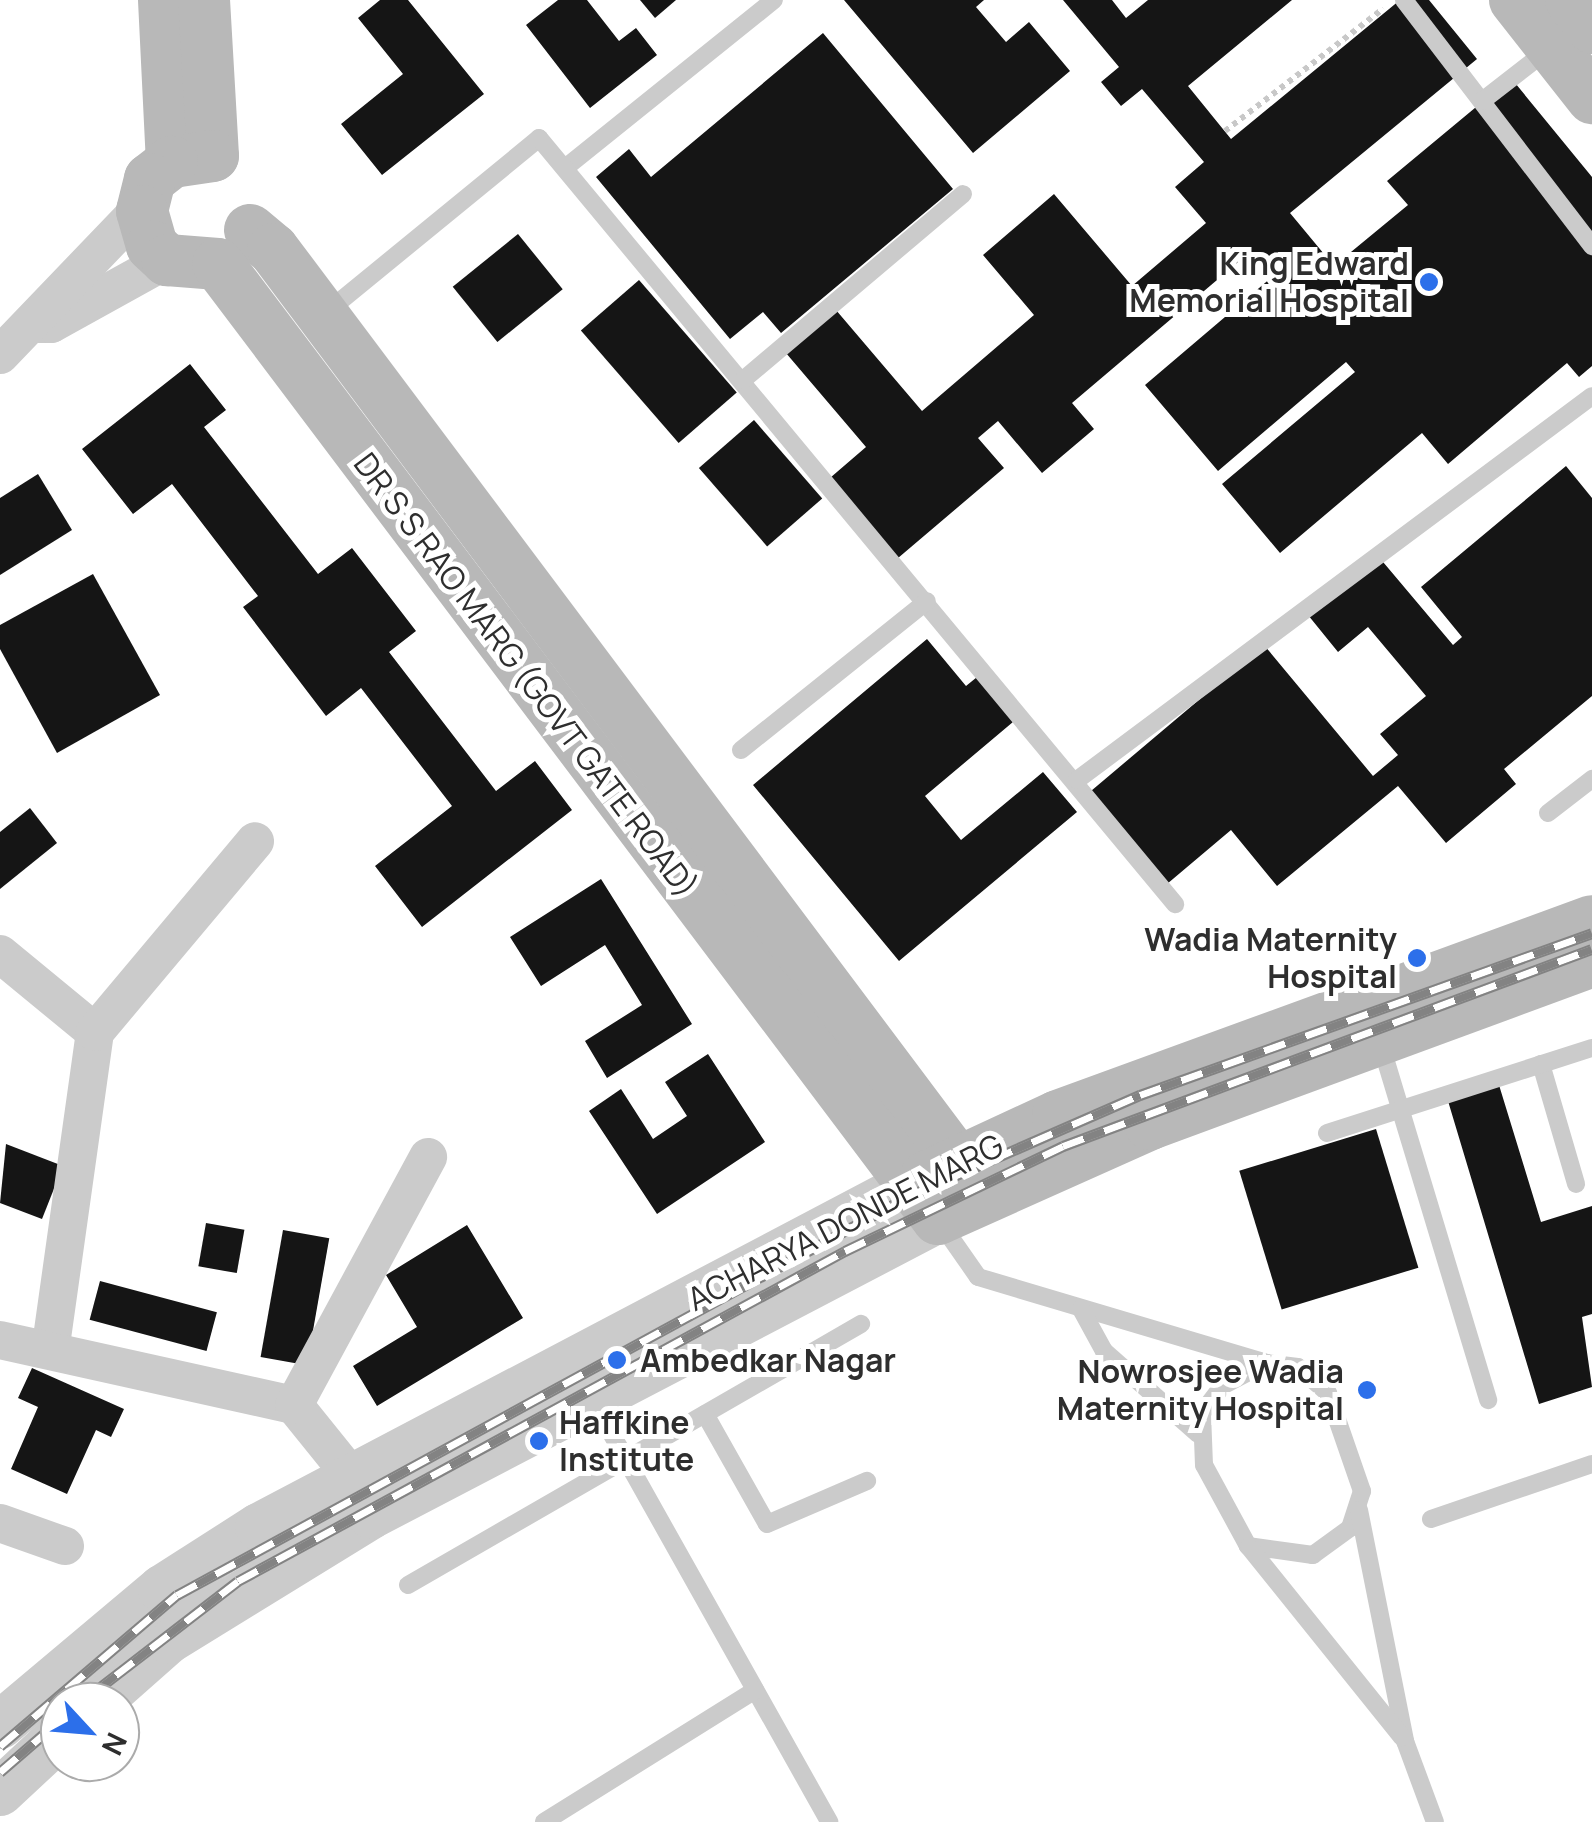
<!DOCTYPE html>
<style>
body{margin:0}
#map{position:relative;width:1592px;height:1822px;overflow:hidden;background:#fff;font-family:Manrope,sans-serif}
div>[style]{position:absolute}
.building>*{inset:0;background:#151515;transform-origin:0 0}
.path>*{height:6px;margin-top:-3px;transform-origin:0;background:repeating-linear-gradient(90deg,#c8c8c8 0 5px,transparent 0 10px)}
.service>*{height:18px;margin:-9px;padding:0 9px;transform-origin:9px;border-radius:9px;background:#cbcbcb}
.minor>*{height:38px;margin:-19px;padding:0 19px;transform-origin:19px;border-radius:19px;background:#cbcbcb}
.tertiary>*{height:48px;margin:-24px;padding:0 24px;transform-origin:24px;border-radius:24px;background:#cbcbcb}
.secondary>*{height:52px;margin:-26px;padding:0 26px;transform-origin:26px;border-radius:26px;background:#b8b8b8}
.rail>*{height:11px;margin-top:-5.5px;transform-origin:0;background:repeating-linear-gradient(90deg,#fff 0 22px,#838383 0 44px);box-sizing:border-box;border-block:2px solid #838383}
.dots>*{width:28px;height:28px;translate:-50% -50%;box-sizing:border-box;border:5px solid #fff;border-radius:50%}
span{translate:-50% -50%;white-space:nowrap;text-align:center;line-height:1.15;-webkit-text-stroke:10px #fff;paint-order:stroke}
.poi-label{font-size:32px;color:#2e2e2e;font-weight:700}
.right{translate:-100% -50%;text-align:right}
.left{translate:0 -50%;text-align:left}
.street-label{font-size:32px;color:#2e2e2e}
.north{position:absolute;left:40px;top:1682px;width:100px;height:100px;box-sizing:border-box;background:#fff;border:2px solid #ababab;border-radius:50%;rotate:116deg;font-size:28px;font-weight:700;line-height:40px;text-align:center;color:#2e2e2e}
.north::after{content:'';display:block;margin:auto;width:35px;height:45px;background:#2c6fea;clip-path:polygon(50% 0,100% 100%,50% 72%,0 100%)}
</style>
<div id="map">
<div class="building">
<i style="clip-path:polygon(380px 0,408px 0,484px 94px,382px 175px,341px 124px,403px 74px,358px 18px)"></i>
<i style="clip-path:polygon(558px 0,587px 0,619px 41px,636px 28px,657px 55px,590px 108px,526px 25px)"></i>
<i style="clip-path:polygon(640px 0,676px 0,655px 18px)"></i>
<i style="clip-path:polygon(844px 0,984px 0,976px 7px,1006px 42px,1029px 22px,1070px 71px,973px 153px)"></i>
<i style="clip-path:polygon(1063px 0,1112px 0,1126px 18px,1148px 0,1292px 0,1188px 86px,1231px 139px,1400px 0,1429px 0,1477px 59px,1290px 213px,1334px 266px,1408px 205px,1387px 181px,1511px 78px,1592px 177px,1592px 366px,1579px 377px,1567px 363px,1448px 464px,1422px 433px,1280px 553px,1222px 484px,1355px 372px,1346px 362px,1218px 471px,1145px 385px,1272px 277px,1250px 252px,1072px 403px,1094px 429px,1042px 473px,998px 421px,978px 438px,1004px 468px,891px 564px,823px 484px,866px 447px,780px 346px,830px 303px,922px 411px,1034px 315px,983px 255px,1054px 194px,1132px 286px,1206px 223px,1175px 187px,1204px 162px,1142px 89px,1121px 106px,1101px 82px,1119px 67px)"></i>
<i style="clip-path:polygon(823px 33px,953px 189px,781px 333px,763px 312px,730px 339px,596px 177px,629px 149px,651px 177px)"></i>
<i style="left:518px;top:234px;width:71px;height:84px;rotate:51deg"></i>
<i style="left:639px;top:280px;width:149px;height:77px;rotate:49deg"></i>
<i style="clip-path:polygon(190px 364px,226px 410px,204px 427px,318px 574px,352px 548px,416px 631px,389px 652px,496px 791px,535px 761px,572px 810px,422px 927px,375px 866px,452px 806px,361px 688px,326px 716px,243px 607px,258px 596px,172px 484px,133px 514px,82px 449px)"></i>
<i style="left:754px;top:420px;width:104px;height:73px;rotate:49deg"></i>
<i style="clip-path:polygon(1566px 466px,1592px 498px,1592px 696px,1504px 769px,1516px 784px,1446px 843px,1398px 786px,1277px 886px,1231px 830px,1167px 884px,1091px 791px,1264px 645px,1373px 776px,1398px 755px,1380px 734px,1426px 696px,1368px 627px,1338px 652px,1308px 615px,1378px 556px,1453px 645px,1462px 637px,1421px 587px)"></i>
<i style="clip-path:polygon(38px 474px,72px 530px,0 575px,0 498px)"></i>
<i style="clip-path:polygon(93px 574px,160px 695px,57px 753px,0 649px,0 625px)"></i>
<i style="clip-path:polygon(927px 639px,966px 686px,982px 673px,1019px 717px,925px 796px,961px 840px,1043px 772px,1077px 812px,899px 961px,753px 785px)"></i>
<i style="clip-path:polygon(30px 808px,57px 843px,0 889px,0 832px)"></i>
<i style="clip-path:polygon(601px 879px,692px 1024px,607px 1078px,585px 1041px,642px 1005px,605px 945px,541px 986px,510px 937px)"></i>
<i style="clip-path:polygon(708px 1054px,765px 1142px,657px 1214px,589px 1111px,621px 1089px,653px 1139px,687px 1116px,665px 1082px)"></i>
<i style="clip-path:polygon(1499px 1085px,1541px 1222px,1592px 1206px,1592px 1314px,1582px 1317px,1592px 1387px,1539px 1404px,1448px 1101px)"></i>
<i style="left:1376px;top:1129px;width:145px;height:143px;rotate:73deg"></i>
<i style="clip-path:polygon(6px 1144px,63px 1166px,42px 1219px,0 1203px)"></i>
<i style="left:206px;top:1223px;width:39px;height:44px;rotate:10deg"></i>
<i style="clip-path:polygon(467px 1225px,523px 1318px,377px 1406px,353px 1366px,417px 1327px,386px 1275px)"></i>
<i style="left:283px;top:1230px;width:47px;height:129px;rotate:10deg"></i>
<i style="left:100px;top:1281px;width:121px;height:40px;rotate:15deg"></i>
<i style="clip-path:polygon(32px 1368px,124px 1409px,111px 1437px,96px 1430px,67px 1494px,11px 1469px,38px 1407px,18px 1398px)"></i>
</div>
<div class="path">
<i style="left:1225px;top:131px;width:200px;rotate:-37.7deg"></i>
</div>
<div class="service">
<i style="left:1404px;top:0;width:310px;rotate:52.6deg"></i>
<i style="left:1482px;top:101px;width:85px;rotate:-37.8deg"></i>
<i style="left:565px;top:168px;width:268px;rotate:-38.8deg"></i>
<i style="left:328px;top:311px;width:273px;rotate:-39.3deg"></i>
<i style="left:539px;top:138px;width:996px;rotate:50.3deg"></i>
<i style="left:743px;top:380px;width:288px;rotate:-40.2deg"></i>
<i style="left:741px;top:750px;width:238px;rotate:-38.7deg"></i>
<i style="left:1077px;top:780px;width:642px;rotate:-36.71deg"></i>
<i style="left:1548px;top:813px;width:56px;rotate:-37.7deg"></i>
<i style="left:1381px;top:1045px;width:371px;rotate:73.2deg"></i>
<i style="left:1541px;top:1064px;width:125px;rotate:73.7deg"></i>
<i style="left:1327px;top:1133px;width:278px;rotate:-17.8deg"></i>
<i style="left:939px;top:1221px;width:68px;rotate:55.1deg"></i>
<i style="left:978px;top:1277px;width:301px;rotate:16.6deg"></i>
<i style="left:1081px;top:1309px;width:48px;rotate:61.3deg"></i>
<i style="left:1104px;top:1351px;width:125px;rotate:41.4deg"></i>
<i style="left:1266px;top:1363px;width:32px;rotate:7deg"></i>
<i style="left:1298px;top:1367px;width:40px;rotate:41deg"></i>
<i style="left:1328px;top:1393px;width:104px;rotate:70.9deg"></i>
<i style="left:1362px;top:1491px;width:39px;rotate:108deg"></i>
<i style="left:1350px;top:1528px;width:46px;rotate:143.9deg"></i>
<i style="left:1313px;top:1555px;width:66px;rotate:-172.1deg"></i>
<i style="left:1248px;top:1546px;width:92px;rotate:-118.5deg"></i>
<i style="left:1204px;top:1465px;width:52px;rotate:-92.2deg"></i>
<i style="left:1202px;top:1413px;width:34px;rotate:-53deg"></i>
<i style="left:1222px;top:1386px;width:50px;rotate:-27.6deg"></i>
<i style="left:592px;top:1399px;width:485px;rotate:60.7deg"></i>
<i style="left:705px;top:1414px;width:126px;rotate:60.6deg"></i>
<i style="left:767px;top:1524px;width:109px;rotate:-23.3deg"></i>
<i style="left:1359px;top:1510px;width:236px;rotate:78.7deg"></i>
<i style="left:1405px;top:1741px;width:86px;rotate:69.7deg"></i>
<i style="left:1431px;top:1519px;width:170px;rotate:-18.9deg"></i>
<i style="left:1249px;top:1547px;width:244px;rotate:51.2deg"></i>
<i style="left:408px;top:1585px;width:523px;rotate:-29.95deg"></i>
<i style="left:544px;top:1822px;width:249px;rotate:-32deg"></i>
</div>
<div class="minor">
<i style="left:32px;top:324px;width:19px"></i>
<i style="left:51px;top:324px;width:132px;rotate:-28.9deg"></i>
<i style="left:0;top:355px;width:207px;rotate:-46.2deg"></i>
<i style="left:0;top:954px;width:123px;rotate:39.4deg"></i>
<i style="left:95px;top:1032px;width:317px;rotate:98deg"></i>
<i style="left:95px;top:1032px;width:249px;rotate:-50deg"></i>
<i style="left:0;top:1340px;width:301px;rotate:12.5deg"></i>
<i style="left:294px;top:1405px;width:92px;rotate:51.1deg"></i>
<i style="left:294px;top:1405px;width:282px;rotate:-61.6deg"></i>
<i style="left:0;top:1523px;width:69px;rotate:19.5deg"></i>
</div>
<div class="tertiary">
<i style="left:98px;top:1702px;width:94px;rotate:-41.5deg"></i>
<i style="left:168px;top:1640px;width:238px;rotate:-31.6deg"></i>
<i style="left:371px;top:1515px;width:640px;rotate:-27.57deg"></i>
<i style="left:0;top:1725px;width:212px;rotate:-40deg"></i>
<i style="left:162px;top:1589px;width:115px;rotate:-32.6deg"></i>
<i style="left:259px;top:1527px;width:737px;rotate:-27.75deg"></i>
<i style="left:0;top:1792px;width:82px;rotate:-43deg"></i>
</div>
<div class="secondary">
<i style="left:164px;top:0;width:162px;rotate:87.2deg"></i>
<i style="left:204px;top:0;width:156px;rotate:86.7deg"></i>
<i style="left:1515px;top:0;width:125px;rotate:51.8deg"></i>
<i style="left:1571px;top:0;width:35px;rotate:53deg"></i>
<i style="left:213px;top:156px;width:41px;rotate:171.7deg"></i>
<i style="left:172px;top:162px;width:28px;rotate:142deg"></i>
<i style="left:150px;top:179px;width:33px;rotate:104deg"></i>
<i style="left:142px;top:211px;width:36px;rotate:74deg"></i>
<i style="left:152px;top:246px;width:21px;rotate:43deg"></i>
<i style="left:167px;top:260px;width:51px;rotate:4.5deg"></i>
<i style="left:250px;top:230px;width:30px;rotate:40deg"></i>
<i style="left:273px;top:249px;width:1185px;rotate:53.13deg"></i>
<i style="left:218px;top:264px;width:1196px;rotate:52.99deg"></i>
<i style="left:938px;top:1219px;width:232px;rotate:-24.1deg"></i>
<i style="left:1150px;top:1124px;width:471px;rotate:-20.2deg"></i>
<i style="left:926px;top:1177px;width:145px;rotate:-24.8deg"></i>
<i style="left:1058px;top:1116px;width:568px;rotate:-20.06deg"></i>
</div>
<div class="rail">
<i style="left:81px;top:1702px;width:198px;rotate:-37.6deg"></i>
<i style="left:238px;top:1581px;width:691px;rotate:-28.53deg"></i>
<i style="left:845px;top:1251px;width:242px;rotate:-25.7deg"></i>
<i style="left:1063px;top:1146px;width:564px;rotate:-20.43deg"></i>
<i style="left:0;top:1746px;width:233px;rotate:-40.5deg"></i>
<i style="left:177px;top:1595px;width:836px;rotate:-28.59deg"></i>
<i style="left:911px;top:1195px;width:250px;rotate:-23.6deg"></i>
<i style="left:1140px;top:1095px;width:480px;rotate:-19.7deg"></i>
<i style="left:0;top:1772px;width:79px;rotate:-40.9deg"></i>
</div>
<div class="dots">
<i style="left:1429px;top:282px;background:#2c6fea"></i>
<i style="left:1417px;top:958px;background:#2c6fea"></i>
<i style="left:617px;top:1360px;background:#2c6fea"></i>
<i style="left:1367px;top:1390px;background:#2c6fea"></i>
<i style="left:539px;top:1441px;background:#2c6fea"></i>
</div>
<div class="poi-label">
<span class="right" style="left:1409px;top:282px">King Edward<br>Memorial Hospital</span>
<span class="right" style="left:1397px;top:958px">Wadia Maternity<br>Hospital</span>
<span class="left" style="left:640px;top:1360px">Ambedkar Nagar</span>
<span class="right" style="left:1344px;top:1390px">Nowrosjee Wadia<br>Maternity Hospital</span>
<span class="left" style="left:559px;top:1441px">Haffkine<br>Institute</span>
</div>
<div class="street-label">
<span style="left:526px;top:675px;rotate:53deg">DR S S RAO MARG (GOVT GATE ROAD)</span>
<span style="left:845px;top:1222px;rotate:-27deg">ACHARYA DONDE MARG</span>
</div>
<div class="north">N</div>
</div>
